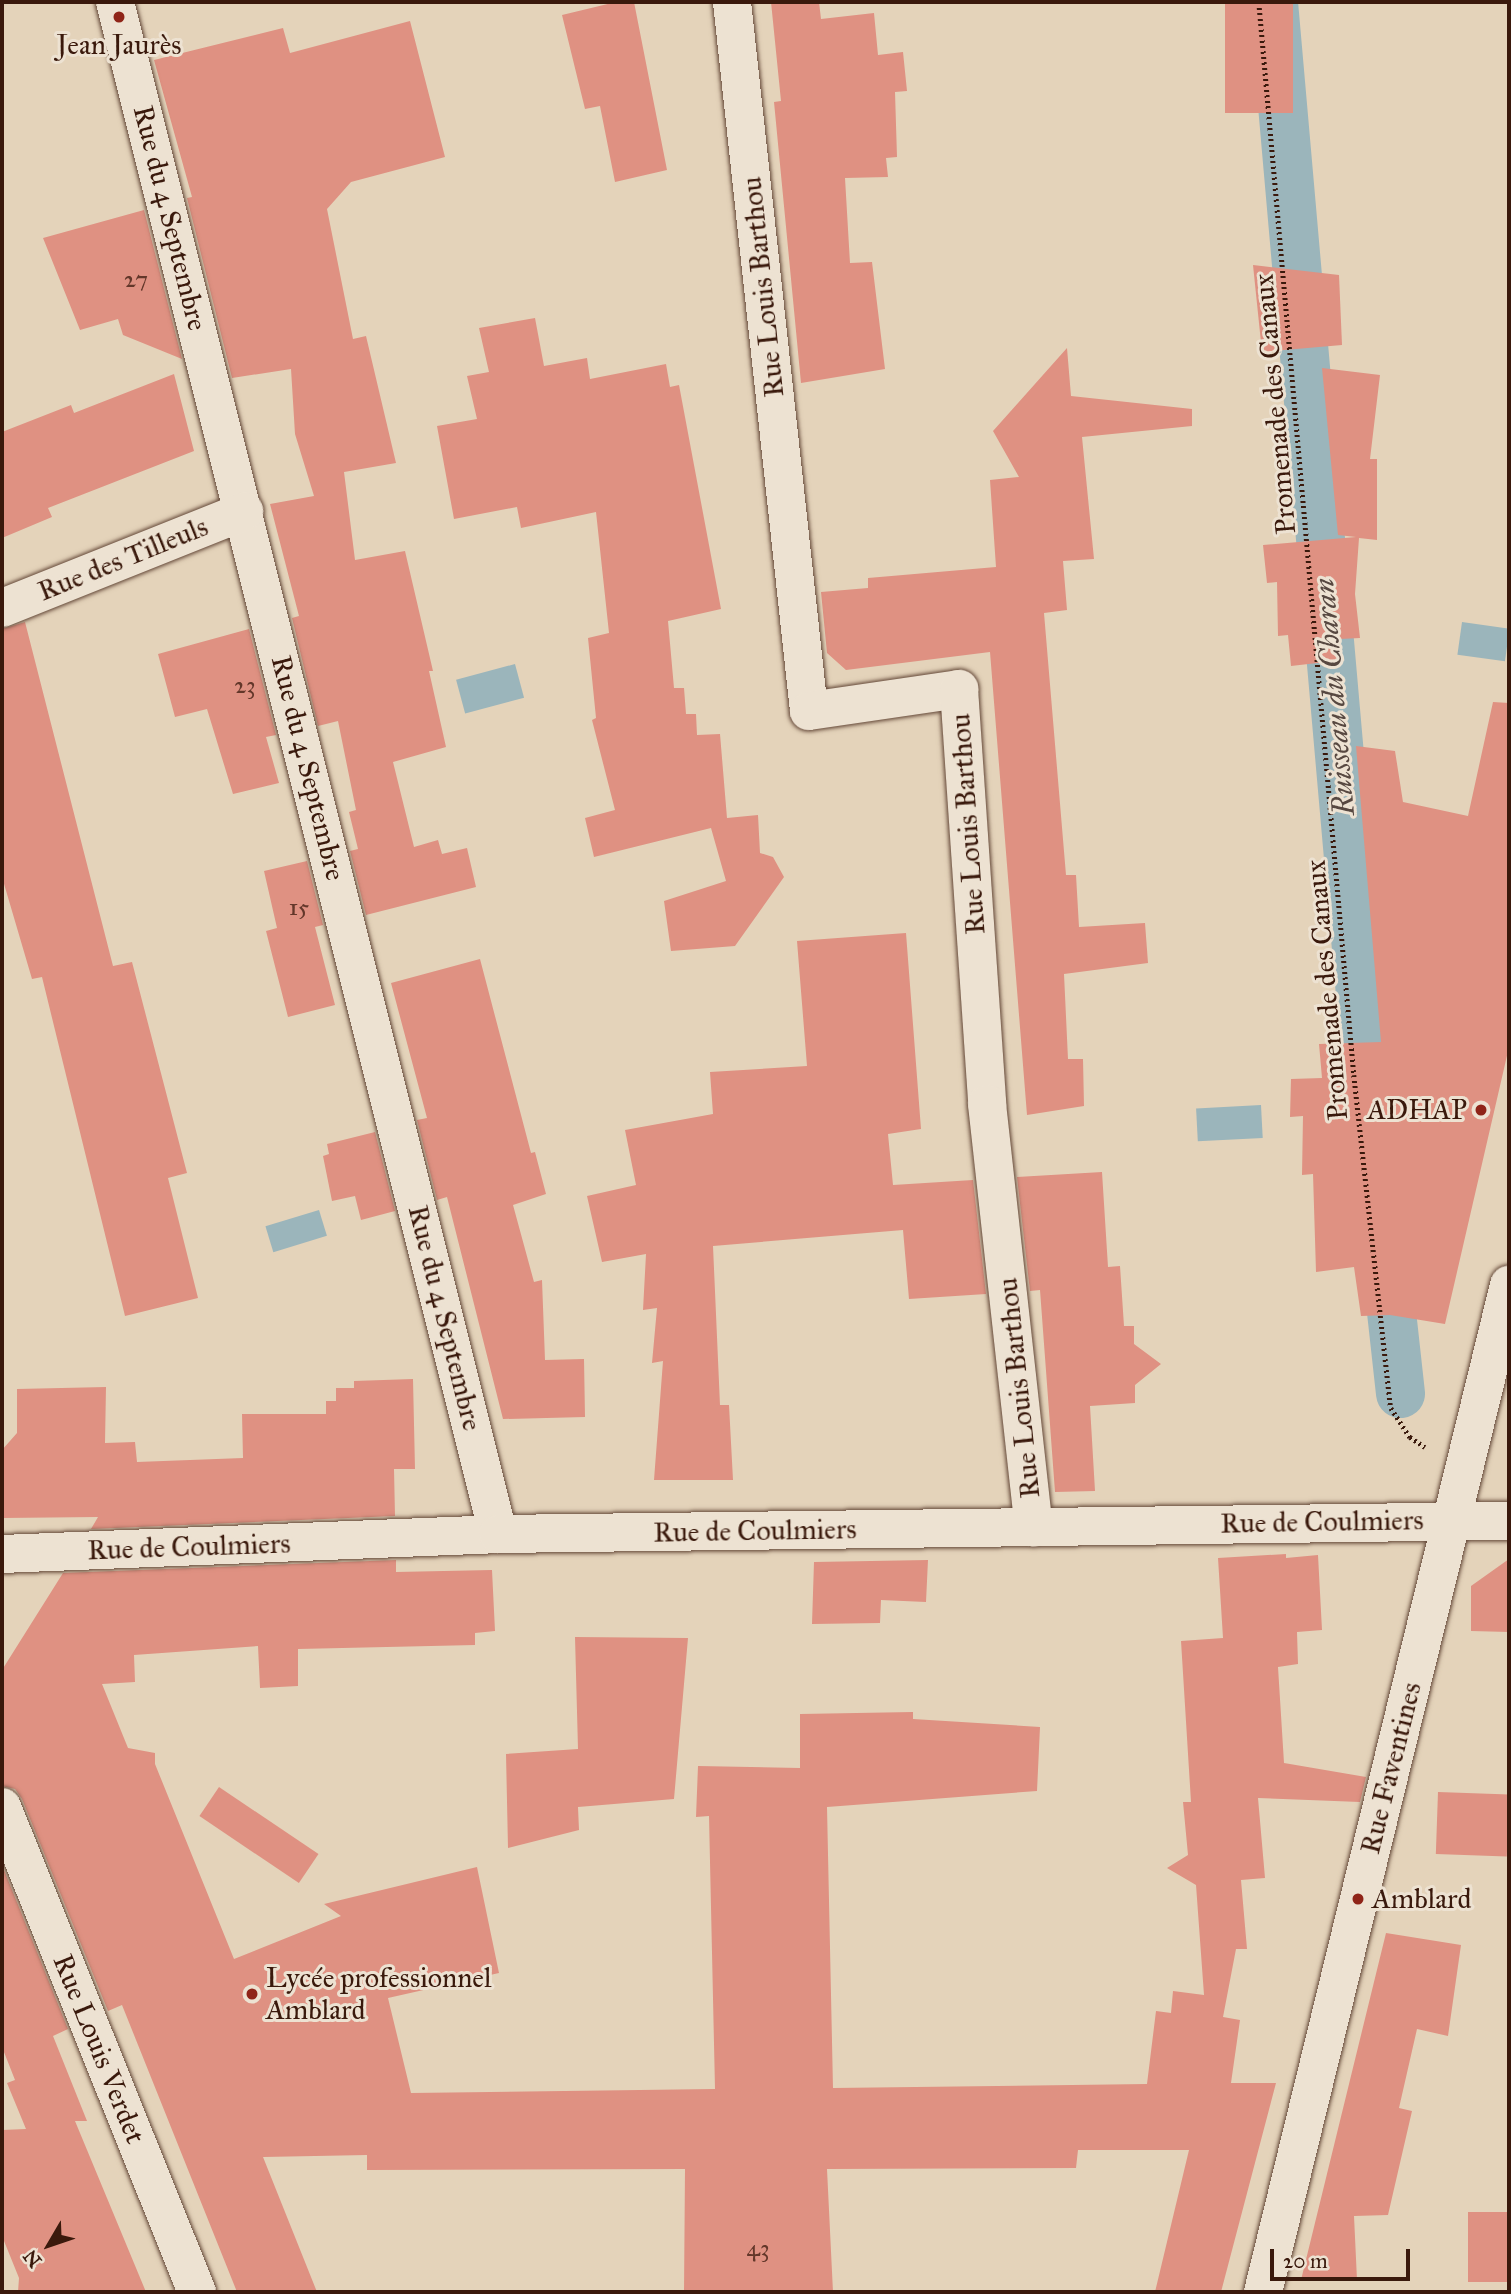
<!DOCTYPE html>
<meta charset="utf-8">
<style>
body{margin:0}
#map{position:relative;width:1511px;height:2294px;overflow:hidden;background:#e4d3ba;font-family:"IM FELL Great Primer",serif}
div>[style]{position:absolute}
.water>*{inset:0;background:#9bb5bb;transform-origin:0 0}
.canal>*{height:49px;margin:-24.5px;padding:0 24.5px;transform-origin:24.5px;border-radius:24.5px;background:#9bb5bb}
.building>*{inset:0;background:#df9182;transform-origin:0 0}
.path>*{height:4.5px;margin-top:-2.25px;transform-origin:0;background:repeating-linear-gradient(90deg,#3a190c 0 2px,transparent 0 5.5px)}
.roads{filter:drop-shadow(0 0 2px #644838) drop-shadow(0 0 2px #644838)}
.street>*{height:38px;margin:-19px;padding:0 19px;transform-origin:19px;border-radius:19px;background:#ede2d2}
.secondary>*{height:38px;margin:-19px;padding:0 19px;transform-origin:19px;border-radius:19px;background:#ede2d2}
.dots>*{width:19px;height:19px;translate:-50% -50%;box-sizing:border-box;border:4px solid #ede2d2;border-radius:50%}
span{translate:-50% -50%;white-space:nowrap;text-align:center;line-height:1.15;-webkit-text-stroke:6px #ede2d2;paint-order:stroke}
.number-label{font-size:24px;color:#63372a}
.number-label span{-webkit-text-stroke-width:0}
.poi-label{font-size:28px;color:#3a190c}
.right{translate:-100% -50%;text-align:right}
.left{translate:0 -50%;text-align:left}
.street-label{font-size:28px;color:#3a190c}
.water-label{font-size:30px;color:#574841;font-style:italic}
.frame{position:absolute;inset:0;border:4px solid #3a190c;pointer-events:none}
.north{position:absolute;left:14px;top:2210px;width:70px;height:70px;-webkit-text-stroke:5px #ede2d2;paint-order:stroke;rotate:231deg;font-size:19px;font-weight:700;line-height:28px;text-align:center;color:#3a190c}
.north::after{content:'';display:block;margin:auto;width:24px;height:32px;background:#3a190c;clip-path:polygon(50% 0,100% 100%,50% 72%,0 100%)}
.scale{position:absolute;left:1270px;top:2249px;width:140px;height:32px;box-sizing:border-box;border:4px solid #3a190c;border-top:0;padding-left:9px;font-size:21px;line-height:24px;white-space:nowrap;color:#3a190c;-webkit-text-stroke:5px #ede2d2;paint-order:stroke}
</style>
<div id="map">
<div class="water">
<i style="left:1462px;top:622px;width:48px;height:33px;rotate:8deg"></i>
<i style="left:515px;top:664px;width:35px;height:61px;rotate:75deg"></i>
<i style="left:1261px;top:1105px;width:33px;height:65px;rotate:87deg"></i>
<i style="left:319px;top:1210px;width:27px;height:56px;rotate:73deg"></i>
</div>
<div class="canal">
<i style="left:1273px;top:2px;width:1111px;rotate:84.99deg"></i>
<i style="left:1384px;top:1248px;width:146px;rotate:83.7deg"></i>
</div>
<div class="building">
<i style="clip-path:polygon(616px 2px,634px 2px,667px 170px,615px 182px,600px 106px,585px 109px,562px 15px)"></i>
<i style="clip-path:polygon(771px 2px,819px 2px,821px 19px,874px 13px,878px 55px,903px 52px,907px 91px,895px 92px,897px 157px,886px 158px,888px 177px,845px 178px,850px 263px,872px 262px,885px 369px,801px 383px,774px 102px,781px 101px)"></i>
<i style="left:1225px;top:2px;width:68px;height:111px"></i>
<i style="clip-path:polygon(410px 21px,445px 157px,351px 182px,327px 209px,353px 339px,366px 336px,396px 463px,344px 472px,355px 560px,405px 551px,433px 671px,429px 671px,446px 747px,393px 762px,414px 847px,438px 840px,442px 854px,467px 848px,476px 887px,366px 915px,350px 851px,358px 849px,349px 812px,356px 810px,338px 721px,318px 726px,292px 618px,299px 616px,270px 504px,314px 496px,295px 434px,291px 369px,232px 378px,187px 198px,192px 197px,154px 60px,283px 28px,290px 53px)"></i>
<i style="clip-path:polygon(144px 210px,182px 359px,123px 335px,118px 319px,80px 330px,43px 238px)"></i>
<i style="clip-path:polygon(1253px 265px,1339px 275px,1342px 345px,1262px 352px)"></i>
<i style="clip-path:polygon(535px 318px,544px 366px,587px 358px,590px 379px,666px 364px,670px 387px,679px 385px,721px 609px,668px 621px,674px 688px,684px 688px,686px 714px,696px 714px,697px 735px,720px 734px,727px 818px,758px 815px,760px 853px,773px 857px,784px 877px,735px 946px,671px 951px,664px 901px,726px 881px,711px 828px,594px 857px,585px 818px,615px 810px,592px 720px,596px 718px,588px 638px,609px 633px,596px 512px,521px 528px,517px 507px,454px 519px,437px 426px,477px 419px,467px 376px,489px 372px,479px 328px)"></i>
<i style="clip-path:polygon(1067px 348px,1071px 396px,1192px 409px,1192px 426px,1082px 437px,1094px 559px,1063px 561px,1067px 610px,1044px 613px,1066px 875px,1076px 875px,1079px 927px,1145px 923px,1148px 963px,1064px 974px,1068px 1059px,1083px 1059px,1084px 1106px,1027px 1115px,990px 652px,846px 670px,827px 653px,821px 592px,868px 588px,868px 578px,996px 567px,990px 480px,1019px 477px,993px 431px)"></i>
<i style="clip-path:polygon(1322px 368px,1380px 375px,1370px 459px,1377px 459px,1377px 540px,1359px 538px,1355px 594px,1360px 638px,1340px 639px,1343px 660px,1291px 666px,1288px 635px,1278px 636px,1277px 582px,1267px 583px,1263px 545px,1356px 537px,1338px 535px)"></i>
<i style="clip-path:polygon(174px 374px,194px 451px,48px 508px,52px 517px,2px 538px,2px 432px,71px 405px,74px 413px)"></i>
<i style="clip-path:polygon(25px 622px,113px 966px,132px 962px,187px 1173px,168px 1178px,198px 1298px,125px 1316px,42px 977px,32px 979px,2px 877px,2px 629px)"></i>
<i style="clip-path:polygon(249px 629px,276px 735px,266px 737px,279px 783px,233px 794px,207px 709px,175px 717px,158px 654px)"></i>
<i style="clip-path:polygon(1493px 702px,1509px 703px,1509px 1047px,1445px 1324px,1390px 1315px,1361px 1316px,1354px 1267px,1316px 1272px,1313px 1174px,1302px 1175px,1303px 1116px,1290px 1117px,1291px 1079px,1322px 1078px,1319px 1044px,1381px 1042px,1356px 746px,1395px 751px,1403px 802px,1468px 816px)"></i>
<i style="clip-path:polygon(307px 861px,323px 925px,315px 927px,335px 1005px,288px 1017px,266px 931px,277px 928px,264px 871px)"></i>
<i style="clip-path:polygon(906px 933px,921px 1129px,888px 1134px,893px 1185px,973px 1180px,986px 1294px,909px 1299px,903px 1230px,713px 1246px,720px 1405px,729px 1405px,733px 1480px,654px 1480px,663px 1361px,652px 1363px,657px 1308px,643px 1310px,646px 1254px,602px 1262px,587px 1196px,636px 1185px,625px 1130px,713px 1114px,710px 1072px,807px 1066px,797px 941px)"></i>
<i style="clip-path:polygon(480px 959px,531px 1153px,535px 1152px,546px 1194px,513px 1205px,534px 1282px,542px 1280px,545px 1360px,584px 1359px,585px 1417px,503px 1419px,447px 1197px,437px 1200px,417px 1120px,427px 1118px,391px 983px)"></i>
<i style="clip-path:polygon(375px 1132px,395px 1211px,361px 1220px,355px 1196px,332px 1201px,323px 1156px,329px 1154px,327px 1144px)"></i>
<i style="clip-path:polygon(1102px 1172px,1108px 1267px,1120px 1266px,1124px 1326px,1134px 1326px,1134px 1344px,1161px 1364px,1135px 1385px,1135px 1403px,1090px 1406px,1095px 1491px,1055px 1492px,1040px 1290px,1030px 1291px,1017px 1177px)"></i>
<i style="clip-path:polygon(413px 1379px,415px 1469px,394px 1469px,395px 1516px,91px 1529px,98px 1517px,2px 1518px,2px 1450px,17px 1433px,17px 1389px,106px 1387px,105px 1443px,135px 1442px,137px 1462px,243px 1458px,242px 1414px,326px 1414px,326px 1401px,336px 1401px,336px 1388px,354px 1388px,354px 1381px)"></i>
<i style="clip-path:polygon(1286px 1554px,1286px 1558px,1318px 1555px,1322px 1630px,1297px 1632px,1298px 1664px,1278px 1667px,1284px 1763px,1366px 1777px,1360px 1802px,1258px 1798px,1265px 1878px,1241px 1880px,1247px 1949px,1236px 1949px,1223px 2017px,1240px 2020px,1231px 2083px,1276px 2083px,1221px 2292px,1155px 2292px,1189px 2150px,1078px 2150px,1076px 2168px,827px 2169px,833px 2292px,684px 2292px,685px 2169px,367px 2170px,367px 2155px,263px 2157px,317px 2292px,237px 2292px,122px 2005px,108px 2011px,22px 1799px,15px 1789px,2px 1786px,2px 1670px,63px 1573px,396px 1560px,396px 1572px,492px 1570px,495px 1631px,475px 1633px,475px 1645px,298px 1649px,298px 1686px,260px 1688px,258px 1646px,134px 1655px,135px 1682px,102px 1684px,128px 1748px,155px 1753px,155px 1764px,234px 1959px,341px 1916px,324px 1904px,477px 1867px,499px 1973px,388px 1998px,411px 2093px,715px 2089px,709px 1816px,696px 1817px,698px 1766px,800px 1768px,800px 1714px,913px 1712px,913px 1719px,1040px 1727px,1037px 1791px,827px 1807px,833px 2088px,1147px 2084px,1156px 2011px,1171px 2013px,1173px 1991px,1204px 1995px,1196px 1885px,1167px 1868px,1188px 1855px,1183px 1802px,1191px 1802px,1181px 1641px,1223px 1638px,1218px 1558px)"></i>
<i style="clip-path:polygon(1509px 1559px,1509px 1632px,1471px 1631px,1471px 1586px)"></i>
<i style="clip-path:polygon(928px 1560px,926px 1602px,881px 1600px,880px 1623px,812px 1624px,814px 1562px)"></i>
<i style="clip-path:polygon(575px 1637px,688px 1638px,674px 1799px,578px 1807px,579px 1830px,508px 1848px,506px 1754px,578px 1749px)"></i>
<i style="left:219px;top:1787px;width:120px;height:35px;rotate:34deg"></i>
<i style="left:1438px;top:1792px;width:71px;height:62px;rotate:2deg"></i>
<i style="clip-path:polygon(2px 1865px,68px 2029px,53px 2036px,87px 2121px,75px 2121px,146px 2292px,18px 2292px,19px 2278px,2px 2236px,2px 2130px,26px 2129px,7px 2083px,15px 2080px,2px 2047px)"></i>
<i style="clip-path:polygon(1386px 1933px,1461px 1945px,1448px 2036px,1417px 2029px,1399px 2108px,1412px 2111px,1388px 2215px,1354px 2216px,1357px 2280px,1301px 2280px)"></i>
<i style="left:1509px;top:2212px;width:70px;height:41px;rotate:90deg"></i>
</div>
<div class="path">
<i style="left:1259px;top:2px;width:1077px;rotate:84.94deg"></i>
<i style="left:1354px;top:1075px;width:335px;rotate:83.7deg"></i>
<i style="left:1391px;top:1408px;width:35px;rotate:57deg"></i>
<i style="left:1410px;top:1437px;width:18px;rotate:34deg"></i>
</div>
<div class="roads">
<div class="street">
<i style="left:115px;top:2px;width:1579px;rotate:75.96deg"></i>
<i style="left:732px;top:2px;width:713px;rotate:83.8deg"></i>
<i style="left:809px;top:711px;width:152px;rotate:-8.3deg"></i>
<i style="left:959px;top:689px;width:416px;rotate:86.1deg"></i>
<i style="left:987px;top:1104px;width:426px;rotate:83.7deg"></i>
<i style="left:2px;top:608px;width:261px;rotate:-21.8deg"></i>
<i style="left:2px;top:1807px;width:523px;rotate:68.1deg"></i>
</div>
<div class="secondary">
<i style="left:2px;top:1554px;width:496px;rotate:-2.3deg"></i>
<i style="left:498px;top:1534px;width:1011px;rotate:-0.74deg"></i>
<i style="left:1263px;top:2292px;width:1037px;rotate:-76.27deg"></i>
</div>
</div>
<div class="dots">
<i style="left:119px;top:17px;background:#8f2418"></i>
<i style="left:1481px;top:1110px;background:#8f2418"></i>
<i style="left:1358px;top:1899px;background:#8f2418"></i>
<i style="left:252px;top:1994px;background:#8f2418"></i>
</div>
<div class="number-label">
<span style="left:136px;top:280px">27</span>
<span style="left:245px;top:686px">23</span>
<span style="left:299px;top:908px">15</span>
<span style="left:758px;top:2249px">43</span>
</div>
<div class="poi-label">
<span style="left:119px;top:45px">Jean Jaurès</span>
<span class="right" style="left:1467px;top:1110px">ADHAP</span>
<span class="left" style="left:1372px;top:1899px">Amblard</span>
<span class="left" style="left:266px;top:1994px">Lycée professionnel<br>Amblard</span>
</div>
<div class="street-label">
<span style="left:170px;top:218px;rotate:76deg">Rue du 4 Septembre</span>
<span style="left:763px;top:287px;rotate:-96deg">Rue Louis Barthou</span>
<span style="left:1275px;top:404px;rotate:-95deg">Promenade des Canaux</span>
<span style="left:123px;top:559px;rotate:-22deg">Rue des Tilleuls</span>
<span style="left:308px;top:768px;rotate:76deg">Rue du 4 Septembre</span>
<span style="left:968px;top:824px;rotate:-94deg">Rue Louis Barthou</span>
<span style="left:1327px;top:990px;rotate:-95deg">Promenade des Canaux</span>
<span style="left:445px;top:1318px;rotate:76deg">Rue du 4 Septembre</span>
<span style="left:1019px;top:1388px;rotate:-96deg">Rue Louis Barthou</span>
<span style="left:1322px;top:1522px;rotate:-1deg">Rue de Coulmiers</span>
<span style="left:755px;top:1531px;rotate:-1deg">Rue de Coulmiers</span>
<span style="left:189px;top:1547px;rotate:-2deg">Rue de Coulmiers</span>
<span style="left:1391px;top:1768px;rotate:-76deg">Rue Faventines</span>
<span style="left:99px;top:2049px;rotate:68deg">Rue Louis Verdet</span>
</div>
<div class="water-label">
<span style="left:1334px;top:697px;rotate:-95deg">Ruisseau du Charan</span>
</div>
<div class="frame"></div>
<div class="north">N</div>
<div class="scale">20 m</div>
</div>
